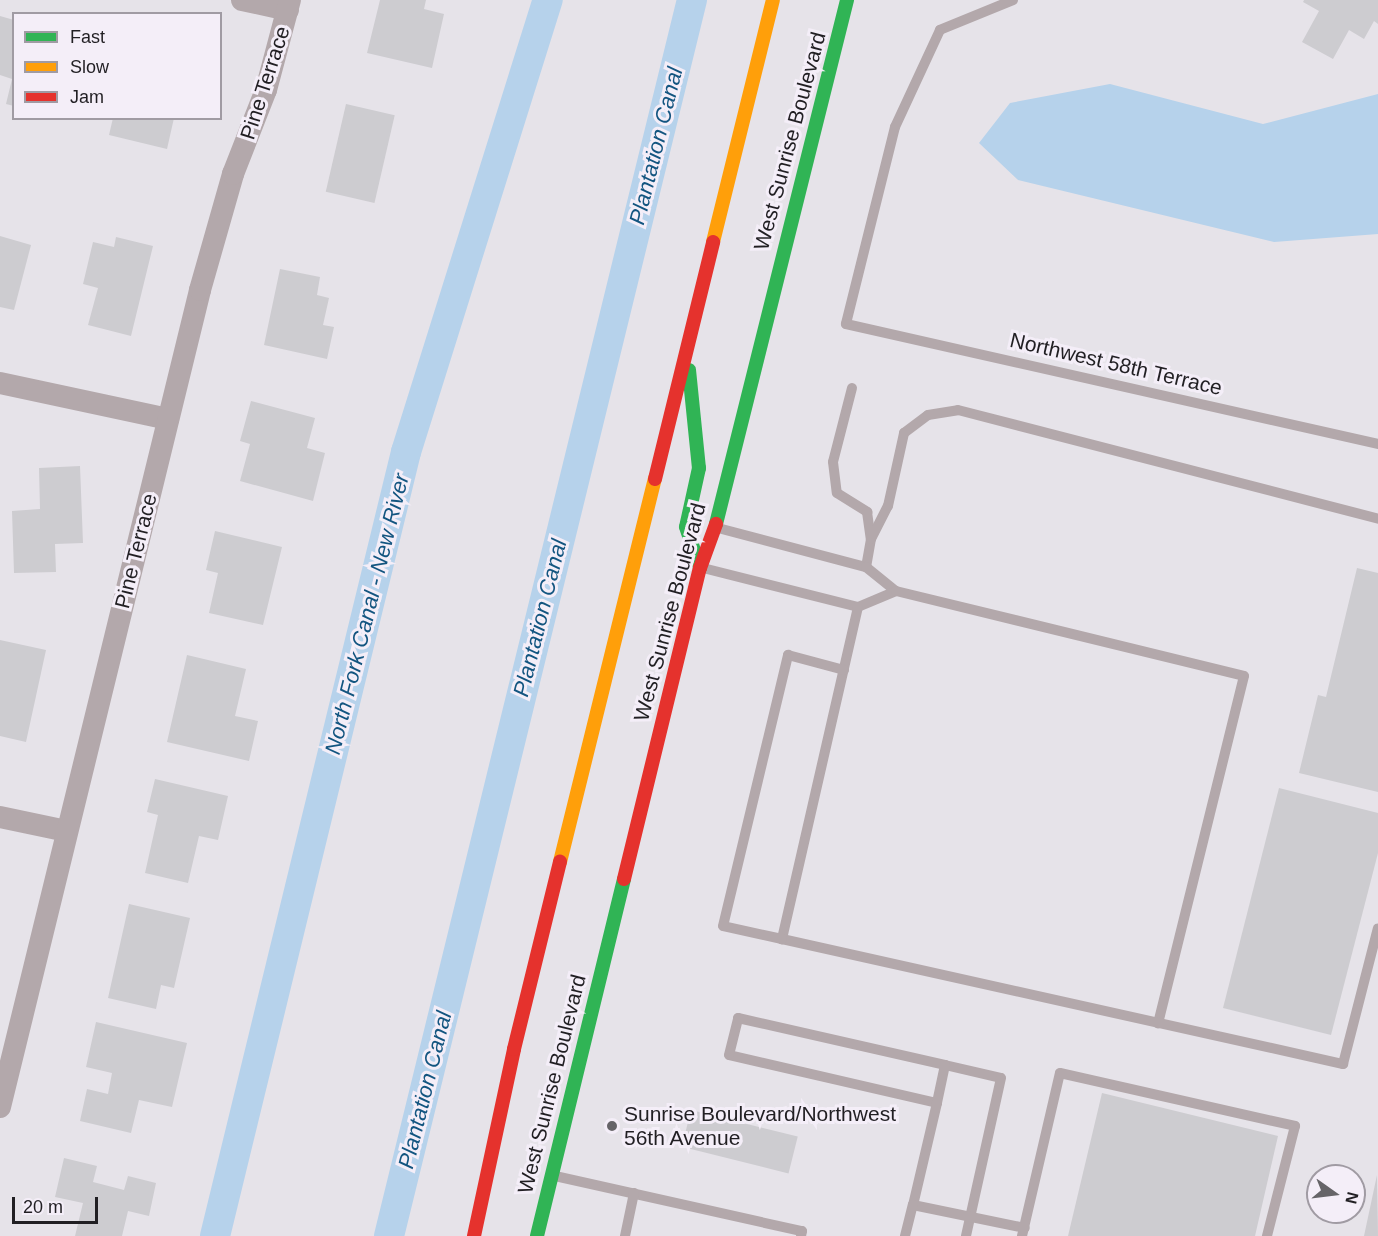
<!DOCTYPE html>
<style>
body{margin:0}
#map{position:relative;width:1378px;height:1236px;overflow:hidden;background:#e6e3e9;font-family:Helvetica,sans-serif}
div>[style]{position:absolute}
.water>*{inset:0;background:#b6d2eb}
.canal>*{height:30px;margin:-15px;padding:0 15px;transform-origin:15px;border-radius:15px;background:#b6d2eb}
.building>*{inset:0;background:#cdccd0;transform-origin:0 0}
.lane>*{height:10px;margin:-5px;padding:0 5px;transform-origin:5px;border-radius:5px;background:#b3a8ab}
.street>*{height:22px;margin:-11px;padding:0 11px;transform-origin:11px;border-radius:11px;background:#b3a8ab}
.fast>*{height:14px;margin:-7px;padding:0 7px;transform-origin:7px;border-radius:7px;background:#30b455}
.slow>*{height:14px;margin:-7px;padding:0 7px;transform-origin:7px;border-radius:7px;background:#ff9f0a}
.jam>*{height:14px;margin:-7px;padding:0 7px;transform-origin:7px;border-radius:7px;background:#e5322d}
.dots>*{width:16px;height:16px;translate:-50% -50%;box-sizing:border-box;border:3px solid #f4eef8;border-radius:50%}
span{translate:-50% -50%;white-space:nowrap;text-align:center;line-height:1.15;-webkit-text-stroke:6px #f4eef8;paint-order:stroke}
.street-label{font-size:21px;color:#211f23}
.poi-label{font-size:21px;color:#211f23}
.left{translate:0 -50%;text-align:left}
.water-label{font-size:22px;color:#135580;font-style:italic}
.legend{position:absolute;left:12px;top:12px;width:210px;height:108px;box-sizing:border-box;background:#f4eef8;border:2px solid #a09ba3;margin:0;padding:8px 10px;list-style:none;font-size:18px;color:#211f23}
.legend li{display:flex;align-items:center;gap:12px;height:30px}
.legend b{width:30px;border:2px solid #a09ba3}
.north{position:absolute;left:1306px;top:1164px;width:60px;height:60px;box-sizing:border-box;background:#f4eef8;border:2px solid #a09ba3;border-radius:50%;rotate:104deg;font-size:16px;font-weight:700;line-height:24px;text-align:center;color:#211f23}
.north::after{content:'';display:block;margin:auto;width:21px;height:27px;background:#666468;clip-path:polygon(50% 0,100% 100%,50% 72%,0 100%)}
.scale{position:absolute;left:12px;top:1197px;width:86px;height:27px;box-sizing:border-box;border:3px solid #211f23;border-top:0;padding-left:8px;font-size:18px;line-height:21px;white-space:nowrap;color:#211f23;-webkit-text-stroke:4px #f4eef8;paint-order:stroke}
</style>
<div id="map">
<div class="water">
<i style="clip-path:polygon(1110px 84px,1263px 124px,1378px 94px,1378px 234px,1274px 242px,1018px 180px,979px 143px,1010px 103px)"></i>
</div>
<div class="canal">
<i style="left:215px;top:1236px;width:807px;rotate:-76.31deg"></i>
<i style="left:406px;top:452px;width:474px;rotate:-72.6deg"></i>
<i style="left:389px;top:1236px;width:1273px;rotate:-76.23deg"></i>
</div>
<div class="building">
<i style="clip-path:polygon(380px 0,426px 0,424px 9px,444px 14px,432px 68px,367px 53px)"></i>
<i style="clip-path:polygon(1304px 0,1378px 0,1378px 24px,1374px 21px,1364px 39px,1349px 30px,1333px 59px,1302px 42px,1319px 11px,1303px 2px)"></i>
<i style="clip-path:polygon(0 16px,14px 20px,14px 106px,6px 104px,12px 79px,0 75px)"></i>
<i style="left:346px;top:104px;width:50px;height:90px;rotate:13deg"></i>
<i style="clip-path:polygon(113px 118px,174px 118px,167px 149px,109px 135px)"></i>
<i style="clip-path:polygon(0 236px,31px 245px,14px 310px,0 307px)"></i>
<i style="clip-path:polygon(116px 237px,153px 246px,131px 336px,88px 325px,98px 288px,83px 284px,93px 242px,114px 247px)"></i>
<i style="clip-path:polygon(280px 269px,320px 277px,317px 295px,329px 298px,323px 325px,334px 327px,327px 359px,264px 345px)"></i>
<i style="clip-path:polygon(251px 401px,315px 418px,307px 448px,325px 453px,313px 501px,240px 481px,250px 444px,240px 441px)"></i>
<i style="clip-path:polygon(80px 466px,83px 543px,55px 544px,56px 572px,14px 573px,12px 511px,40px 509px,39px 468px)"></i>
<i style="clip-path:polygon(215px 531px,282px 547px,263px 625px,209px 613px,218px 573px,206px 570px)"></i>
<i style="clip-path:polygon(1357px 568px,1378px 573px,1378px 792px,1299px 773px,1318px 695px,1326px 697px)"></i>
<i style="clip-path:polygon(0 640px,46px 650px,26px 742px,0 736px)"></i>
<i style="clip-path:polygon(187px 655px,246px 669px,235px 716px,258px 721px,249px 761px,167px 742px)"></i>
<i style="clip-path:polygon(155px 779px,228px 796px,218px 840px,199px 836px,188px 883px,145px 873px,158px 815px,147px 812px)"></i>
<i style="clip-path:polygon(1279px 788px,1378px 813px,1378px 853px,1331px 1035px,1223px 1008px)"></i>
<i style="clip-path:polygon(129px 904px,190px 918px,174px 988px,161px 985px,156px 1009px,108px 998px)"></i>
<i style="clip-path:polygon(96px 1022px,187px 1043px,172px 1107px,139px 1100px,131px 1133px,80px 1121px,87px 1089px,108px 1094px,112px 1073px,86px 1067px)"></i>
<i style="clip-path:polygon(1102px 1093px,1278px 1136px,1255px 1236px,1068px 1236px)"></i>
<i style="left:691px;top:1110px;width:110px;height:38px;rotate:14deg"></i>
<i style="clip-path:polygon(64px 1158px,97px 1166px,93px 1182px,124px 1190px,128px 1176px,156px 1183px,149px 1216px,128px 1211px,122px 1236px,75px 1236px,83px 1203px,55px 1197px)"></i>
<i style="clip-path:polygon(1377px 1175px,1378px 1236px,1364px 1236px)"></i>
</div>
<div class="lane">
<i style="left:1013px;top:0;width:79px;rotate:157.7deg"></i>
<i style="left:940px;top:30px;width:107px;rotate:114.9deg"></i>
<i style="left:895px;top:127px;width:203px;rotate:104deg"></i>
<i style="left:846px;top:324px;width:545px;rotate:12.71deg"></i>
<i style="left:852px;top:388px;width:76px;rotate:104.4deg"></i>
<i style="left:833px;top:462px;width:31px;rotate:83deg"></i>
<i style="left:837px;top:493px;width:36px;rotate:32deg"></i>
<i style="left:867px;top:512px;width:27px;rotate:82deg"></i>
<i style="left:871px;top:539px;width:28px;rotate:100deg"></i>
<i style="left:718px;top:528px;width:153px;rotate:14.8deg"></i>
<i style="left:866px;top:567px;width:38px;rotate:39deg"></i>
<i style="left:871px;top:539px;width:37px;rotate:-63deg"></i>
<i style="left:888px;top:506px;width:75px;rotate:-77.6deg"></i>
<i style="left:904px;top:433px;width:30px;rotate:-37deg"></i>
<i style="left:928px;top:415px;width:30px;rotate:-9deg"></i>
<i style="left:958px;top:410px;width:434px;rotate:14.5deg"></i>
<i style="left:703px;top:568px;width:160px;rotate:14.1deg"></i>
<i style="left:858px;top:607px;width:41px;rotate:-22.8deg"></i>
<i style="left:896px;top:591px;width:358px;rotate:13.7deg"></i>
<i style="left:1244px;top:676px;width:358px;rotate:103.9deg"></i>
<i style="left:858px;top:607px;width:341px;rotate:102.9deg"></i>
<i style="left:782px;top:939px;width:575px;rotate:12.56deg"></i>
<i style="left:1343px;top:1064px;width:140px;rotate:-75.6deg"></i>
<i style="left:782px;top:939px;width:60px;rotate:-167.6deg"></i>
<i style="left:723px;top:926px;width:279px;rotate:-76.5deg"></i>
<i style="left:788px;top:655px;width:58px;rotate:15deg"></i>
<i style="left:945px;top:1065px;width:57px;rotate:13.1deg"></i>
<i style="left:1001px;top:1078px;width:162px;rotate:102.5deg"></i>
<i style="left:937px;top:1103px;width:213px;rotate:-167deg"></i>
<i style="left:729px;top:1055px;width:38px;rotate:-76deg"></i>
<i style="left:738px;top:1018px;width:212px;rotate:12.8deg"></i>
<i style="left:945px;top:1065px;width:39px;rotate:102deg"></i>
<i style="left:937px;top:1103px;width:105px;rotate:103.2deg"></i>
<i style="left:913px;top:1205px;width:114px;rotate:11.6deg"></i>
<i style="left:555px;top:1176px;width:253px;rotate:12.6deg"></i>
<i style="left:802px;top:1231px;width:5px;rotate:101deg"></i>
<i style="left:625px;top:1236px;width:44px;rotate:-78.2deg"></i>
<i style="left:905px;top:1236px;width:32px;rotate:-76deg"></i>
<i style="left:1022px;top:1236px;width:167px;rotate:-76.9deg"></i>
<i style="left:1060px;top:1073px;width:241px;rotate:12.7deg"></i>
<i style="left:1295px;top:1126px;width:114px;rotate:104.3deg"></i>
</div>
<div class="street">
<i style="left:242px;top:0;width:47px;rotate:12.3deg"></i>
<i style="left:0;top:383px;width:172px;rotate:12.1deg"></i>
<i style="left:0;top:817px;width:68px;rotate:11.8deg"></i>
<i style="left:0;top:1107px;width:841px;rotate:-76.24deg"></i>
<i style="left:200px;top:290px;width:121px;rotate:-74.1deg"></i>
<i style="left:233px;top:174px;width:90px;rotate:-68.6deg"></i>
<i style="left:266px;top:90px;width:93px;rotate:-75.1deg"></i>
</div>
<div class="fast">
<i style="left:689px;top:370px;width:99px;rotate:84.2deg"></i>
<i style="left:699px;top:468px;width:60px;rotate:102.4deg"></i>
<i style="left:686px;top:527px;width:43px;rotate:71.1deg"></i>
<i style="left:716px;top:524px;width:540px;rotate:-75.96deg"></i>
<i style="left:537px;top:1236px;width:367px;rotate:-76.3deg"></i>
</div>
<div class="slow">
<i style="left:713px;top:242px;width:249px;rotate:-76.1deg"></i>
<i style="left:560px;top:862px;width:395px;rotate:-76.1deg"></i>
</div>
<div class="jam">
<i style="left:655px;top:479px;width:244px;rotate:-76.2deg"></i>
<i style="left:624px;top:879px;width:320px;rotate:-76.3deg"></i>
<i style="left:700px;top:568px;width:47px;rotate:-70deg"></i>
<i style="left:474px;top:1236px;width:191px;rotate:-77.9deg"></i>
<i style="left:514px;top:1049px;width:193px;rotate:-76.2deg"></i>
</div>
<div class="dots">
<i style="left:612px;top:1126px;background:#666468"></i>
</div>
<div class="street-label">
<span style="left:265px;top:83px;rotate:-72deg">Pine Terrace</span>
<span style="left:790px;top:141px;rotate:-75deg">West Sunrise Boulevard</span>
<span style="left:1116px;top:364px;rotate:13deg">Northwest 58th Terrace</span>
<span style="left:136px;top:551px;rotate:-76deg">Pine Terrace</span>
<span style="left:670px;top:612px;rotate:-75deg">West Sunrise Boulevard</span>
<span style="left:552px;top:1084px;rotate:-76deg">West Sunrise Boulevard</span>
</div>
<div class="poi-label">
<span class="left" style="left:624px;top:1126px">Sunrise Boulevard/Northwest<br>56th Avenue</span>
</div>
<div class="water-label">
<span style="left:656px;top:146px;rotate:-76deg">Plantation Canal</span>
<span style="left:367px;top:614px;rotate:-76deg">North Fork Canal - New River</span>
<span style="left:540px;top:618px;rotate:-76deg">Plantation Canal</span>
<span style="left:425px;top:1090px;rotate:-76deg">Plantation Canal</span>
</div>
<ul class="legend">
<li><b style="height:8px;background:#30b455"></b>Fast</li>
<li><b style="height:8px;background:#ff9f0a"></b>Slow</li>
<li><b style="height:8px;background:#e5322d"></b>Jam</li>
</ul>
<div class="north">N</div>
<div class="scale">20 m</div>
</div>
